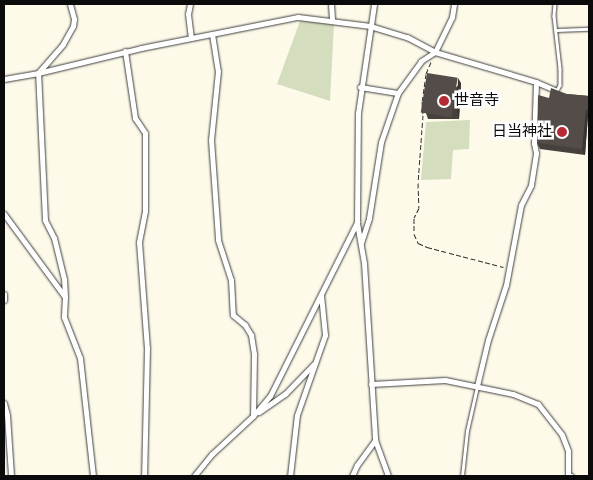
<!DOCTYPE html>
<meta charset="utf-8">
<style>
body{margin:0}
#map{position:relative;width:593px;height:480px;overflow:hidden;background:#fefaea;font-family:"Zilla Slab","Noto Sans JP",serif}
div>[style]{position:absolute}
.cemetery>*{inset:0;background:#d4debe}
.path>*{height:1px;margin-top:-0.5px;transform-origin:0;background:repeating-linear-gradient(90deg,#2d2d2d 0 5px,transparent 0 7.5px)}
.roads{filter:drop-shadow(0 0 1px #3e3e3e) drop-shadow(0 0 1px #3e3e3e)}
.lane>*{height:2.5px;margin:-1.25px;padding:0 1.25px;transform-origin:1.25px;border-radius:1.25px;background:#fff}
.street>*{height:5px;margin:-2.5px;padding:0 2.5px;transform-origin:2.5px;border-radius:2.5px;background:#fff}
.wall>*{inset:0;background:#47413e}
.shaded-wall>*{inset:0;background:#3a3532}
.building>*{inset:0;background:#534c48;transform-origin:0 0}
.dots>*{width:14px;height:14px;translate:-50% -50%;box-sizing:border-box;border:2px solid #fff;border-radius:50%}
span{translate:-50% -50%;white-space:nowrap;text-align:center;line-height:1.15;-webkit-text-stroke:5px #fff;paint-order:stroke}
.poi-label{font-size:15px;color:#0b0b0b}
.left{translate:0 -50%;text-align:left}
.right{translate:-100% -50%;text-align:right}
.frame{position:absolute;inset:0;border:5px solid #0b0b0b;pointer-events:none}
</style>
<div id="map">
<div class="cemetery">
<i style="clip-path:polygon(300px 21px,334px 24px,330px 101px,277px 84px)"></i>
<i style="clip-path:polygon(470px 120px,469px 149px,453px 150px,451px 179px,421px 180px,426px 122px)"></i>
</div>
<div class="path">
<i style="left:431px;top:62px;width:13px;rotate:113deg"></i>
<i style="left:426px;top:74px;width:27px;rotate:98deg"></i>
<i style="left:422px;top:101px;width:14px;rotate:86deg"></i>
<i style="left:423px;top:115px;width:68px;rotate:94.2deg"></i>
<i style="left:418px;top:183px;width:25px;rotate:88deg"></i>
<i style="left:419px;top:208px;width:11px;rotate:117deg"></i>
<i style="left:414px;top:218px;width:16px;rotate:90deg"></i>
<i style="left:414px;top:234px;width:10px;rotate:66deg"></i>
<i style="left:418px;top:243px;width:10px;rotate:24deg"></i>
<i style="left:427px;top:247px;width:79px;rotate:14.7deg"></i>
</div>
<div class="roads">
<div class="lane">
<i style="left:555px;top:4px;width:12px;rotate:95deg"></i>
<i style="left:554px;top:16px;width:53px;rotate:83.5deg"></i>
<i style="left:560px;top:69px;width:16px;rotate:90deg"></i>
<i style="left:560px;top:85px;width:7px;rotate:117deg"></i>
<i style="left:557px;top:30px;width:32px;rotate:-2deg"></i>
<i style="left:462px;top:476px;width:45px;rotate:-83.7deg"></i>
<i style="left:467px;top:431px;width:45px;rotate:-77.2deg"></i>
</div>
<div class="street">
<i style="left:190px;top:4px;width:10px;rotate:101deg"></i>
<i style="left:188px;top:14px;width:24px;rotate:83deg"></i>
<i style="left:331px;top:4px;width:16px;rotate:86deg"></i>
<i style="left:212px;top:34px;width:37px;rotate:81deg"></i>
<i style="left:218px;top:71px;width:69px;rotate:95.8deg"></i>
<i style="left:211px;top:140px;width:84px;rotate:85.9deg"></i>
<i style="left:217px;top:224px;width:16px;rotate:86deg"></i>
<i style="left:218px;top:240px;width:42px;rotate:72deg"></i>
<i style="left:231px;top:280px;width:35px;rotate:87deg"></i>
<i style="left:233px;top:315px;width:16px;rotate:40deg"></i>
<i style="left:245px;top:325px;width:12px;rotate:59deg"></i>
<i style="left:251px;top:335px;width:19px;rotate:81deg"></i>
<i style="left:254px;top:354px;width:61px;rotate:90.9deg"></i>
<i style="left:125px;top:51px;width:68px;rotate:81.5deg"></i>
<i style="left:135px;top:118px;width:18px;rotate:56deg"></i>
<i style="left:145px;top:133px;width:78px;rotate:90deg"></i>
<i style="left:145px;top:211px;width:32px;rotate:101deg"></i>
<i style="left:139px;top:242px;width:106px;rotate:85.7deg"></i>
<i style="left:147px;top:348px;width:128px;rotate:91.3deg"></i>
<i style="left:4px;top:79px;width:35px;rotate:-10deg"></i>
<i style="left:38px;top:73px;width:106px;rotate:-13.6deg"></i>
<i style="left:141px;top:48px;width:160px;rotate:-11.2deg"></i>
<i style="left:298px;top:17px;width:73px;rotate:7.1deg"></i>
<i style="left:370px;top:26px;width:39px;rotate:17deg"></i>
<i style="left:407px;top:37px;width:32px;rotate:28deg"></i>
<i style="left:435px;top:52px;width:105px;rotate:16.5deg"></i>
<i style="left:536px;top:82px;width:21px;rotate:23deg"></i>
<i style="left:360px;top:87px;width:38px;rotate:9deg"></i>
<i style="left:398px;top:93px;width:39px;rotate:-54deg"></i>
<i style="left:421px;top:61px;width:17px;rotate:-33deg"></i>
<i style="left:435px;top:52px;width:39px;rotate:-64deg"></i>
<i style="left:452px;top:17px;width:13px;rotate:-81deg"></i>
<i style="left:4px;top:214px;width:103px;rotate:53.7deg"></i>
<i style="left:65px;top:297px;width:20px;rotate:93deg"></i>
<i style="left:64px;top:317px;width:44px;rotate:68.7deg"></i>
<i style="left:80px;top:358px;width:119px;rotate:83.7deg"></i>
<i style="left:357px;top:223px;width:41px;rotate:80.1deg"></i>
<i style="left:364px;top:263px;width:177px;rotate:86.4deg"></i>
<i style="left:375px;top:440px;width:38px;rotate:70deg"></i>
<i style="left:361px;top:243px;width:26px;rotate:-72deg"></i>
<i style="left:369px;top:218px;width:77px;rotate:-81deg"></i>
<i style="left:381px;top:142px;width:52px;rotate:-70.9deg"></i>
<i style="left:4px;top:294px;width:6px;rotate:90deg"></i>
<i style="left:65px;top:297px;width:18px;rotate:-93deg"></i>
<i style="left:64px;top:279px;width:42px;rotate:-103.7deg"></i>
<i style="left:54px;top:238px;width:20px;rotate:-117deg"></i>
<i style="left:45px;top:220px;width:147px;rotate:-92.7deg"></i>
<i style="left:38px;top:73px;width:38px;rotate:-49deg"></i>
<i style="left:63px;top:44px;width:21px;rotate:-61deg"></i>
<i style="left:73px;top:26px;width:7px;rotate:-82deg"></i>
<i style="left:74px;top:19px;width:16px;rotate:-105deg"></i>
<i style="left:371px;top:384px;width:74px;rotate:-3.1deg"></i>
<i style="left:445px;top:380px;width:69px;rotate:11.6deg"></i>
<i style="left:513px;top:394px;width:27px;rotate:22deg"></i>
<i style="left:538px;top:404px;width:39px;rotate:52deg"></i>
<i style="left:562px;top:435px;width:17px;rotate:69deg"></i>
<i style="left:568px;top:451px;width:24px;rotate:90deg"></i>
<i style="left:568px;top:475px;width:3px;rotate:18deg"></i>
<i style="left:477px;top:386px;width:47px;rotate:-76.6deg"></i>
<i style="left:488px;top:340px;width:58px;rotate:-71.9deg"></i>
<i style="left:506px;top:285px;width:81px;rotate:-79.4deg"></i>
<i style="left:521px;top:205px;width:22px;rotate:-63deg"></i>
<i style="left:531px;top:185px;width:32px;rotate:-81deg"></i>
<i style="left:536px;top:153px;width:10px;rotate:-101deg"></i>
<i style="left:534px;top:143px;width:61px;rotate:-88.1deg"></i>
<i style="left:4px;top:403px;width:12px;rotate:76deg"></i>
<i style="left:7px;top:415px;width:61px;rotate:86.2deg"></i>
<i style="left:259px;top:412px;width:32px;rotate:-35deg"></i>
<i style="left:285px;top:394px;width:42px;rotate:-46deg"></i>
<i style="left:194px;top:476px;width:28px;rotate:-51deg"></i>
<i style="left:212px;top:454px;width:56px;rotate:-42.8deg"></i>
<i style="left:253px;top:416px;width:26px;rotate:-50deg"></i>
<i style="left:270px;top:396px;width:195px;rotate:-63.4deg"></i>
<i style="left:357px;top:222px;width:109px;rotate:-89.5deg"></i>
<i style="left:358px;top:113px;width:110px;rotate:-81.6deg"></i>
<i style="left:290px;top:476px;width:61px;rotate:-83.5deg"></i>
<i style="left:297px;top:415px;width:85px;rotate:-70.7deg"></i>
<i style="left:325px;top:335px;width:40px;rotate:-95.7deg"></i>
<i style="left:352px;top:476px;width:12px;rotate:-66deg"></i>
<i style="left:357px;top:465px;width:31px;rotate:-54deg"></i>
</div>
</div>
<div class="wall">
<i style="clip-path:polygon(461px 83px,459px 119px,428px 119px,426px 113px)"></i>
<i style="clip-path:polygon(567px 94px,589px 96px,589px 115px,588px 115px,585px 155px,540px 149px,537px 143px,549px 98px)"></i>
</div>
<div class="shaded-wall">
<i style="clip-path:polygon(458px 78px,461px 83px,459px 119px,457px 113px)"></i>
<i style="clip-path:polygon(586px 109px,588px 115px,585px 155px,582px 149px)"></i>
</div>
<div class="building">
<i style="left:427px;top:73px;width:31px;height:40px;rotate:9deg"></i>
<i style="clip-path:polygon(551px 88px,567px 94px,589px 96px,589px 110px,586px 109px,582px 149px,537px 143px,538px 95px,549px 98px)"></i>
</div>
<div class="dots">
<i style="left:444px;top:101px;background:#b52a34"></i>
<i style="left:562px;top:132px;background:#b52a34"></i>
</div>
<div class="poi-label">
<span class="left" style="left:454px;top:101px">世音寺</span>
<span class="right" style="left:552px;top:132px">日当神社</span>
</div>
<div class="frame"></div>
</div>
